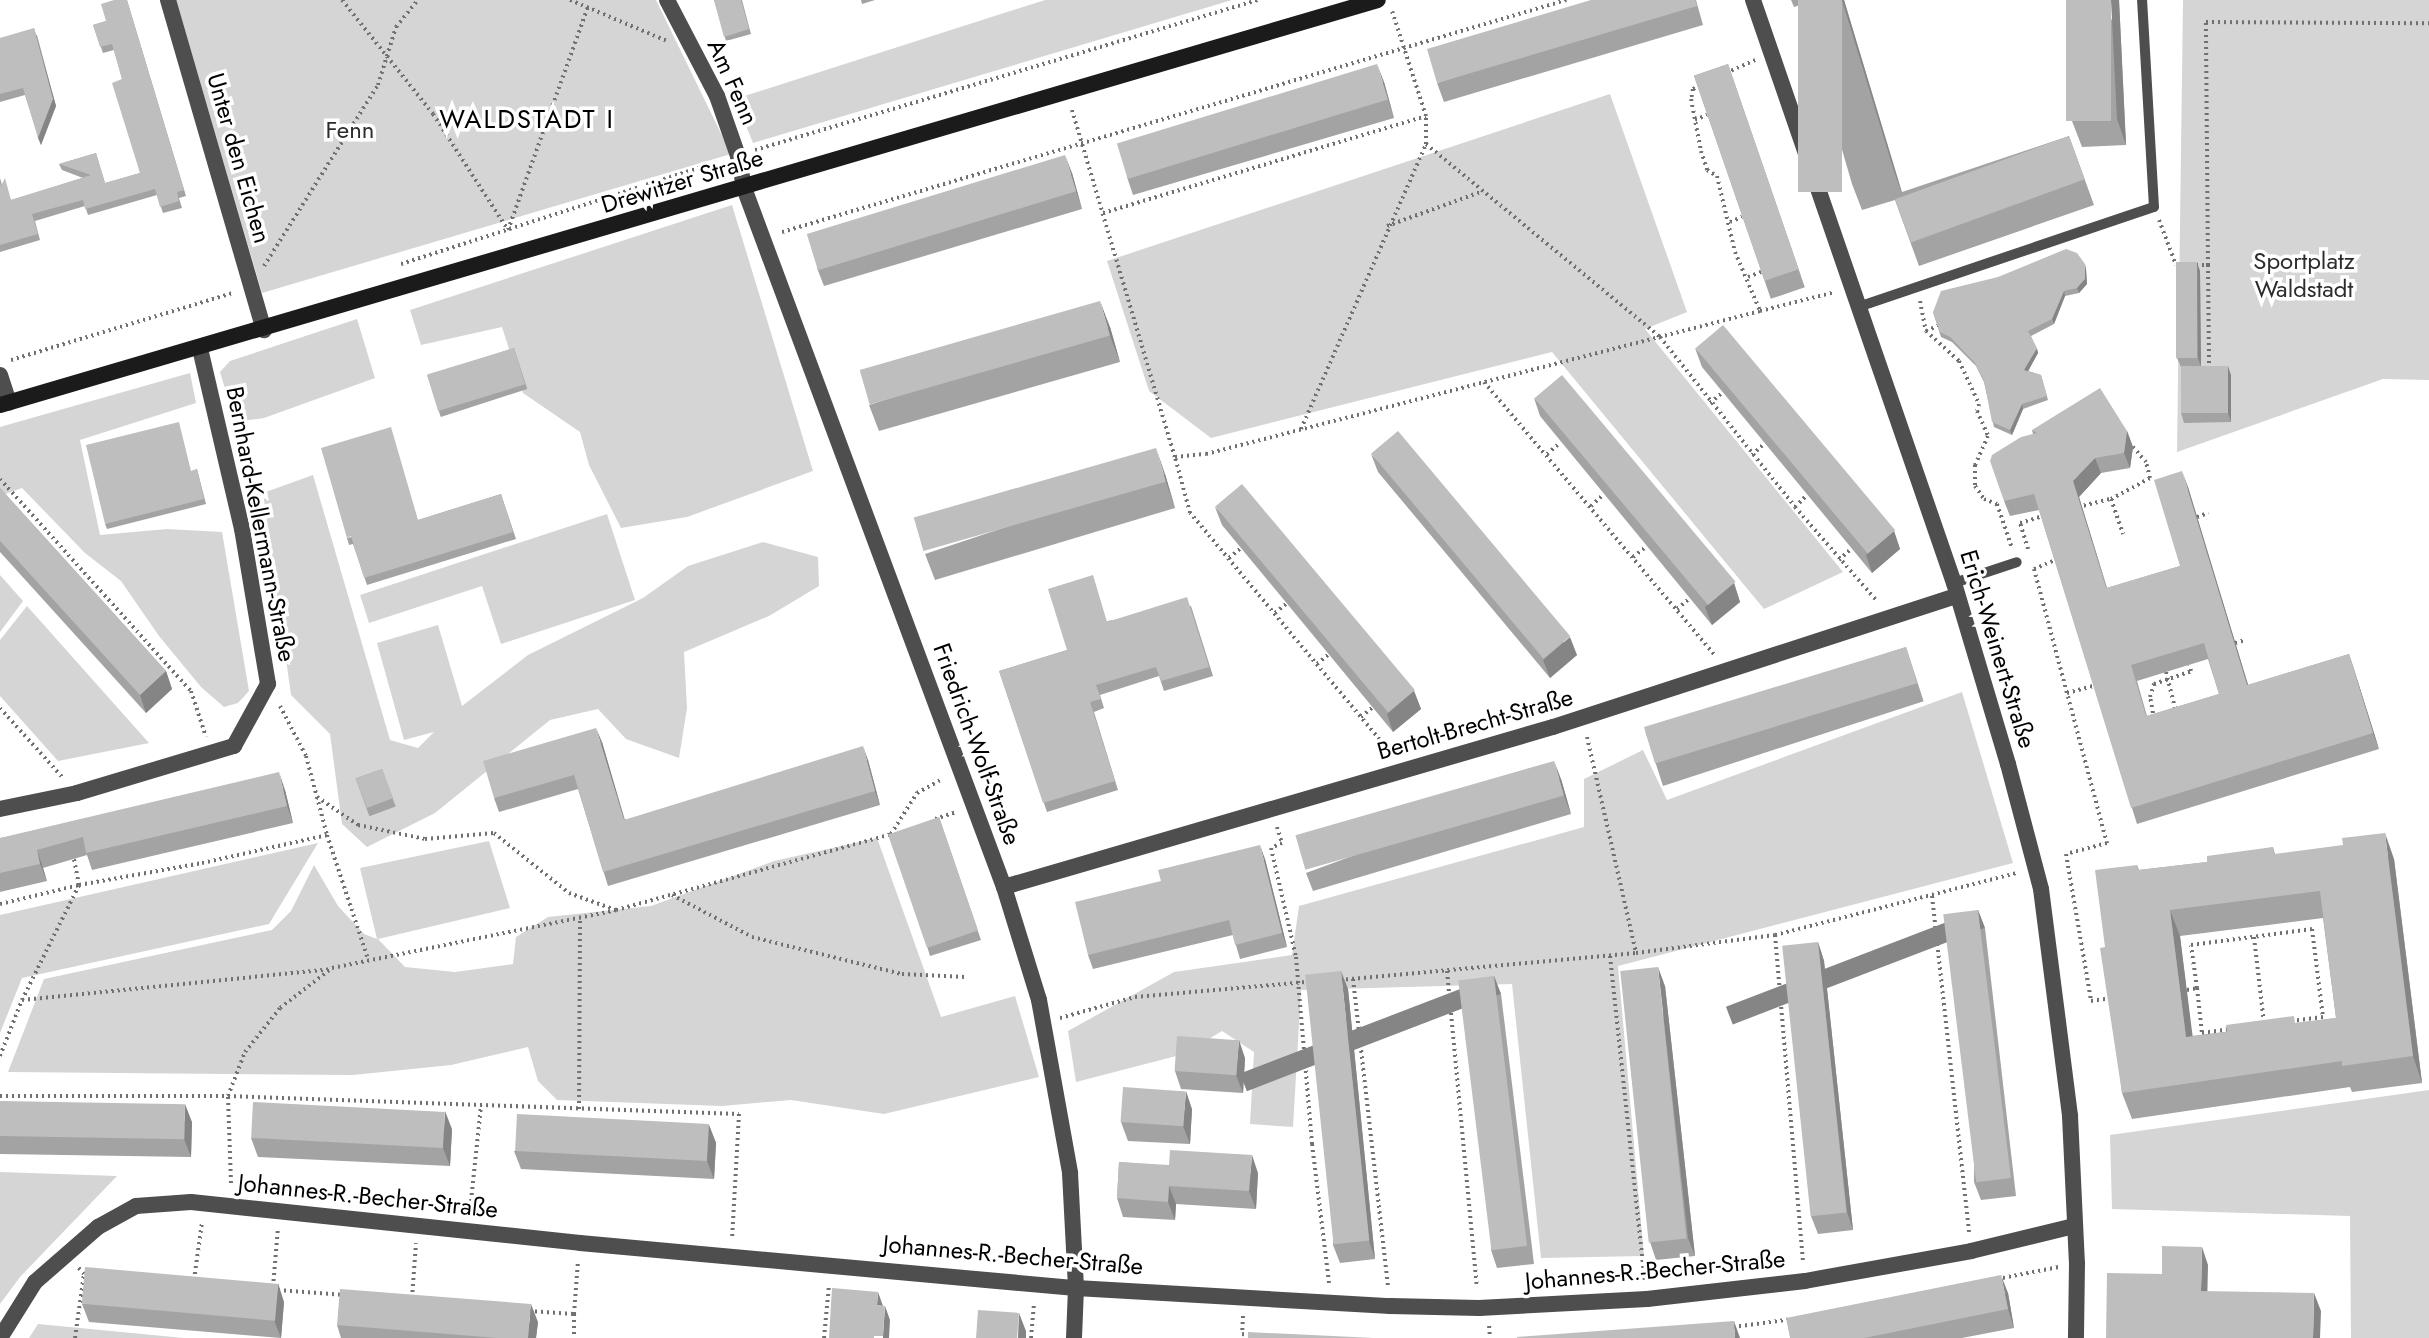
<!DOCTYPE html>
<meta charset="utf-8">
<style>
body{margin:0}
#map{position:relative;width:2429px;height:1338px;overflow:hidden;background:#fff;font-family:Jost,sans-serif}
div>[style]{position:absolute}
.green>*{inset:0;background:#d5d5d5}
.path>*{height:4px;margin-top:-2px;transform-origin:0;background:repeating-linear-gradient(90deg,#707070 0 2px,transparent 0 6px)}
.lane>*{height:10px;margin:-5px;padding:0 5px;transform-origin:5px;border-radius:5px;background:#4e4e4e}
.street>*{height:16px;margin:-8px;padding:0 8px;transform-origin:8px;border-radius:8px;background:#4e4e4e}
.secondary>*{height:16px;margin:-8px;padding:0 8px;transform-origin:8px;border-radius:8px;background:#1b1b1b}
.wall>*{inset:0;background:#a3a3a3;transform-origin:0 0}
.shaded-wall>*{inset:0;background:#858585;transform-origin:0 0}
.building>*{inset:0;background:#bebebe;transform-origin:0 0}
span{translate:-50% -50%;white-space:nowrap;text-align:center;line-height:1.15;-webkit-text-stroke:7px #fff;paint-order:stroke}
.street-label{font-size:24px;color:#000}
.park-label{font-size:24px;color:#2c2c2c}
.neighbourhood-label{font-size:26px;color:#000;letter-spacing:2px}
</style>
<div id="map">
<div class="green">
<i style="clip-path:polygon(176px 0,656px 0,731px 154px,262px 293px)"></i>
<i style="clip-path:polygon(1045px 0,1232px 0,753px 143px,735px 99px)"></i>
<i style="clip-path:polygon(2183px 0,2429px 0,2429px 380px,2383px 379px,2177px 452px)"></i>
<i style="clip-path:polygon(1610px 94px,1687px 312px,1645px 329px,1843px 572px,1764px 609px,1552px 352px,1211px 438px,1149px 391px,1107px 261px)"></i>
<i style="clip-path:polygon(732px 205px,813px 471px,687px 517px,621px 528px,589px 465px,580px 432px,523px 393px,502px 327px,421px 345px,410px 310px)"></i>
<i style="clip-path:polygon(357px 319px,375px 378px,264px 418px,235px 422px,220px 372px,230px 361px)"></i>
<i style="clip-path:polygon(190px 373px,196px 403px,80px 440px,100px 535px,167px 529px,222px 532px,249px 691px,238px 703px,224px 707px,201px 687px,159px 636px,121px 581px,85px 553px,22px 488px,0 496px,0 427px)"></i>
<i style="clip-path:polygon(313px 475px,390px 740px,418px 748px,434px 732px,404px 740px,377px 643px,438px 625px,462px 706px,528px 655px,643px 598px,688px 566px,763px 542px,818px 557px,819px 586px,769px 616px,684px 652px,687px 708px,679px 758px,626px 739px,598px 709px,550px 720px,435px 813px,367px 847px,342px 824px,330px 734px,291px 695px,263px 493px)"></i>
<i style="clip-path:polygon(607px 514px,635px 600px,501px 644px,482px 586px,369px 623px,360px 595px)"></i>
<i style="clip-path:polygon(0 575px,23px 601px,0 632px)"></i>
<i style="clip-path:polygon(27px 606px,149px 743px,58px 761px,0 696px,0 640px)"></i>
<i style="clip-path:polygon(1962px 692px,2013px 863px,1618px 966px,1644px 1256px,1541px 1258px,1512px 984px,1301px 990px,1293px 1127px,1250px 1124px,1254px 1052px,1222px 1031px,1184px 1054px,1076px 1082px,1068px 1031px,1174px 972px,1292px 955px,1299px 906px,1584px 827px,1584px 779px,1643px 750px,1667px 800px)"></i>
<i style="clip-path:polygon(877px 838px,941px 1017px,1015px 996px,1039px 1077px,884px 1114px,791px 1100px,722px 1106px,557px 1100px,538px 1081px,528px 1047px,451px 1065px,353px 1075px,8px 1072px,44px 979px,272px 930px,291px 911px,314px 865px,338px 906px,364px 934px,377px 939px,360px 868px,489px 841px,510px 908px,378px 939px,405px 967px,455px 972px,513px 964px,516px 937px,548px 917px,651px 906px,774px 861px)"></i>
<i style="clip-path:polygon(318px 843px,269px 924px,22px 978px,0 1033px,0 915px)"></i>
<i style="clip-path:polygon(2429px 1090px,2429px 1338px,2351px 1338px,2350px 1216px,2112px 1209px,2110px 1135px)"></i>
<i style="clip-path:polygon(0 1172px,117px 1176px,20px 1277px,0 1304px)"></i>
<i style="clip-path:polygon(38px 1324px,184px 1338px,29px 1338px)"></i>
</div>
<div class="path">
<i style="left:342px;top:0;width:146px;rotate:51.4deg"></i>
<i style="left:433px;top:114px;width:138px;rotate:57.1deg"></i>
<i style="left:508px;top:230px;width:237px;rotate:-70.3deg"></i>
<i style="left:570px;top:0;width:105px;rotate:22.9deg"></i>
<i style="left:1726px;top:73px;width:32px;rotate:-24deg"></i>
<i style="left:1700px;top:85px;width:8px;rotate:150deg"></i>
<i style="left:1693px;top:89px;width:10px;rotate:101deg"></i>
<i style="left:1691px;top:99px;width:53px;rotate:79.1deg"></i>
<i style="left:1701px;top:151px;width:20px;rotate:72deg"></i>
<i style="left:1707px;top:170px;width:12px;rotate:31deg"></i>
<i style="left:1717px;top:176px;width:78px;rotate:76.7deg"></i>
<i style="left:1735px;top:252px;width:64px;rotate:67deg"></i>
<i style="left:1760px;top:311px;width:77px;rotate:-14.2deg"></i>
<i style="left:1072px;top:110px;width:362px;rotate:73.5deg"></i>
<i style="left:1695px;top:120px;width:13px;rotate:-23deg"></i>
<i style="left:1426px;top:144px;width:303px;rotate:39.5deg"></i>
<i style="left:1660px;top:337px;width:217px;rotate:51.5deg"></i>
<i style="left:1795px;top:507px;width:125px;rotate:48.9deg"></i>
<i style="left:755px;top:150px;width:525px;rotate:-16.61deg"></i>
<i style="left:1103px;top:213px;width:337px;rotate:-16.7deg"></i>
<i style="left:2159px;top:220px;width:48px;rotate:69.3deg"></i>
<i style="left:2176px;top:265px;width:3px"></i>
<i style="left:1730px;top:222px;width:13px;rotate:-23deg"></i>
<i style="left:1387px;top:226px;width:102px;rotate:-20deg"></i>
<i style="left:782px;top:232px;width:818px;rotate:-16.48deg"></i>
<i style="left:401px;top:264px;width:335px;rotate:-17.9deg"></i>
<i style="left:2196px;top:265px;width:12px"></i>
<i style="left:2208px;top:265px;width:104px;rotate:89.4deg"></i>
<i style="left:2208px;top:265px;width:243px;rotate:-90.5deg"></i>
<i style="left:2206px;top:22px;width:223px;rotate:0.3deg"></i>
<i style="left:264px;top:266px;width:214px;rotate:-57.8deg"></i>
<i style="left:378px;top:85px;width:61px;rotate:-72.8deg"></i>
<i style="left:396px;top:27px;width:35px;rotate:-51deg"></i>
<i style="left:1748px;top:277px;width:14px;rotate:-21deg"></i>
<i style="left:1920px;top:301px;width:31px;rotate:79deg"></i>
<i style="left:1926px;top:331px;width:13px;rotate:-23deg"></i>
<i style="left:1926px;top:331px;width:45px;rotate:42.3deg"></i>
<i style="left:1959px;top:361px;width:47px;rotate:65.1deg"></i>
<i style="left:1979px;top:404px;width:7px;rotate:106deg"></i>
<i style="left:1977px;top:411px;width:27px;rotate:66deg"></i>
<i style="left:1988px;top:436px;width:32px;rotate:114deg"></i>
<i style="left:1975px;top:465px;width:21px;rotate:90deg"></i>
<i style="left:1975px;top:486px;width:16px;rotate:55deg"></i>
<i style="left:1984px;top:499px;width:14px;rotate:21deg"></i>
<i style="left:1997px;top:504px;width:46px;rotate:71.2deg"></i>
<i style="left:11px;top:360px;width:232px;rotate:-16.8deg"></i>
<i style="left:1484px;top:382px;width:358px;rotate:49.8deg"></i>
<i style="left:1710px;top:403px;width:17px;rotate:-40deg"></i>
<i style="left:1301px;top:429px;width:311px;rotate:-66.3deg"></i>
<i style="left:1426px;top:144px;width:28px;rotate:-90deg"></i>
<i style="left:1426px;top:116px;width:110px;rotate:-107.9deg"></i>
<i style="left:1547px;top:454px;width:18px;rotate:-41deg"></i>
<i style="left:1752px;top:455px;width:18px;rotate:-43deg"></i>
<i style="left:0;top:479px;width:285px;rotate:48deg"></i>
<i style="left:191px;top:691px;width:48px;rotate:71.9deg"></i>
<i style="left:2111px;top:499px;width:37px;rotate:71deg"></i>
<i style="left:1591px;top:506px;width:18px;rotate:-43deg"></i>
<i style="left:1795px;top:507px;width:17px;rotate:-45deg"></i>
<i style="left:2078px;top:507px;width:34px;rotate:-14deg"></i>
<i style="left:2111px;top:499px;width:44px;rotate:-28.3deg"></i>
<i style="left:2150px;top:478px;width:16px;rotate:-104deg"></i>
<i style="left:2146px;top:462px;width:20px;rotate:-131deg"></i>
<i style="left:2197px;top:517px;width:12px;rotate:-20deg"></i>
<i style="left:2028px;top:549px;width:27px;rotate:-107deg"></i>
<i style="left:2020px;top:523px;width:24px;rotate:-17deg"></i>
<i style="left:1633px;top:557px;width:18px;rotate:-38deg"></i>
<i style="left:1229px;top:558px;width:16px;rotate:-40deg"></i>
<i style="left:1839px;top:560px;width:18px;rotate:-43deg"></i>
<i style="left:2034px;top:569px;width:284px;rotate:75.1deg"></i>
<i style="left:2107px;top:843px;width:42px;rotate:165deg"></i>
<i style="left:2066px;top:854px;width:149px;rotate:80.3deg"></i>
<i style="left:2091px;top:1001px;width:21px;rotate:-8deg"></i>
<i style="left:2034px;top:569px;width:23px;rotate:-23deg"></i>
<i style="left:1677px;top:609px;width:17px;rotate:-40deg"></i>
<i style="left:1275px;top:613px;width:16px;rotate:-40deg"></i>
<i style="left:2235px;top:643px;width:10px;rotate:-17deg"></i>
<i style="left:1317px;top:664px;width:16px;rotate:-40deg"></i>
<i style="left:2166px;top:672px;width:41px;rotate:76deg"></i>
<i style="left:2067px;top:693px;width:28px;rotate:-15deg"></i>
<i style="left:280px;top:706px;width:56px;rotate:62.5deg"></i>
<i style="left:306px;top:756px;width:82px;rotate:75.1deg"></i>
<i style="left:327px;top:835px;width:131px;rotate:71.7deg"></i>
<i style="left:0;top:708px;width:94px;rotate:48deg"></i>
<i style="left:1361px;top:717px;width:16px;rotate:-40deg"></i>
<i style="left:2154px;top:719px;width:22px;rotate:-100deg"></i>
<i style="left:2150px;top:697px;width:14px;rotate:-73deg"></i>
<i style="left:2154px;top:684px;width:39px;rotate:-19deg"></i>
<i style="left:2191px;top:671px;width:6px;rotate:-108deg"></i>
<i style="left:1587px;top:737px;width:221px;rotate:77.2deg"></i>
<i style="left:1391px;top:753px;width:313px;rotate:-129.9deg"></i>
<i style="left:1190px;top:513px;width:58px;rotate:-105deg"></i>
<i style="left:1175px;top:457px;width:31px;rotate:-6deg"></i>
<i style="left:1206px;top:454px;width:572px;rotate:-14.47deg"></i>
<i style="left:317px;top:797px;width:50px;rotate:34.3deg"></i>
<i style="left:358px;top:825px;width:68px;rotate:11.8deg"></i>
<i style="left:425px;top:839px;width:69px;rotate:-5deg"></i>
<i style="left:494px;top:833px;width:96px;rotate:38.7deg"></i>
<i style="left:569px;top:893px;width:50px;rotate:19.9deg"></i>
<i style="left:935px;top:819px;width:23px;rotate:-18deg"></i>
<i style="left:1277px;top:827px;width:17px;rotate:73deg"></i>
<i style="left:1282px;top:843px;width:12px;rotate:156deg"></i>
<i style="left:1271px;top:848px;width:112px;rotate:77.1deg"></i>
<i style="left:1296px;top:957px;width:188px;rotate:85.1deg"></i>
<i style="left:1312px;top:1144px;width:140px;rotate:83deg"></i>
<i style="left:672px;top:895px;width:90px;rotate:27.7deg"></i>
<i style="left:752px;top:937px;width:154px;rotate:13.9deg"></i>
<i style="left:902px;top:974px;width:64px;rotate:2.7deg"></i>
<i style="left:1932px;top:896px;width:338px;rotate:83.7deg"></i>
<i style="left:0;top:904px;width:81px;rotate:-13.5deg"></i>
<i style="left:79px;top:885px;width:125px;rotate:-10.1deg"></i>
<i style="left:202px;top:863px;width:128px;rotate:-12.6deg"></i>
<i style="left:1775px;top:935px;width:329px;rotate:85.1deg"></i>
<i style="left:2254px;top:937px;width:87px;rotate:83.4deg"></i>
<i style="left:1610px;top:956px;width:327px;rotate:83.9deg"></i>
<i style="left:1447px;top:971px;width:317px;rotate:84.6deg"></i>
<i style="left:1353px;top:979px;width:311px;rotate:83.5deg"></i>
<i style="left:1340px;top:980px;width:297px;rotate:-5.2deg"></i>
<i style="left:1636px;top:953px;width:140px;rotate:-7.4deg"></i>
<i style="left:1775px;top:935px;width:250px;rotate:-14.4deg"></i>
<i style="left:2197px;top:988px;width:43px;rotate:-97.9deg"></i>
<i style="left:2191px;top:945px;width:122px;rotate:-7.5deg"></i>
<i style="left:2312px;top:929px;width:89px;rotate:82.9deg"></i>
<i style="left:2323px;top:1017px;width:32px;rotate:173deg"></i>
<i style="left:2187px;top:990px;width:10px;rotate:-11deg"></i>
<i style="left:2197px;top:988px;width:45px;rotate:83.7deg"></i>
<i style="left:2202px;top:1033px;width:29px;rotate:-8deg"></i>
<i style="left:22px;top:1000px;width:310px;rotate:-5.7deg"></i>
<i style="left:1060px;top:1018px;width:78px;rotate:-15.6deg"></i>
<i style="left:1135px;top:997px;width:174px;rotate:-5deg"></i>
<i style="left:0;top:1056px;width:60px;rotate:-68.6deg"></i>
<i style="left:22px;top:1000px;width:128px;rotate:-63.6deg"></i>
<i style="left:79px;top:885px;width:32px;rotate:-101deg"></i>
<i style="left:0;top:1096px;width:228px"></i>
<i style="left:228px;top:1096px;width:511px;rotate:2.02deg"></i>
<i style="left:739px;top:1114px;width:124px;rotate:93.2deg"></i>
<i style="left:579px;top:1109px;width:191px;rotate:-89.7deg"></i>
<i style="left:231px;top:1183px;width:87px;rotate:-92deg"></i>
<i style="left:228px;top:1096px;width:47px;rotate:-68.9deg"></i>
<i style="left:245px;top:1052px;width:56px;rotate:-51.5deg"></i>
<i style="left:280px;top:1008px;width:66px;rotate:-37.6deg"></i>
<i style="left:332px;top:968px;width:290px;rotate:-11.5deg"></i>
<i style="left:616px;top:910px;width:285px;rotate:-15.4deg"></i>
<i style="left:891px;top:834px;width:49px;rotate:-57.6deg"></i>
<i style="left:917px;top:793px;width:29px;rotate:-29deg"></i>
<i style="left:471px;top:1201px;width:96px;rotate:-84deg"></i>
<i style="left:1997px;top:1279px;width:63px;rotate:-11deg"></i>
<i style="left:194px;top:1280px;width:59px;rotate:-82.1deg"></i>
<i style="left:273px;top:1287px;width:59px;rotate:-85.2deg"></i>
<i style="left:278px;top:1290px;width:67px;rotate:4.3deg"></i>
<i style="left:412px;top:1298px;width:55px;rotate:-85.8deg"></i>
<i style="left:529px;top:1311px;width:45px;rotate:3.8deg"></i>
<i style="left:574px;top:1314px;width:24px;rotate:90deg"></i>
<i style="left:574px;top:1314px;width:53px;rotate:-85.7deg"></i>
<i style="left:1243px;top:1316px;width:18px;rotate:93deg"></i>
<i style="left:1242px;top:1334px;width:9px;rotate:6deg"></i>
<i style="left:1489px;top:1326px;width:12px;rotate:85deg"></i>
<i style="left:1733px;top:1327px;width:60px;rotate:-7.7deg"></i>
<i style="left:75px;top:1338px;width:65px;rotate:-82deg"></i>
<i style="left:84px;top:1274px;width:9px;rotate:-131deg"></i>
<i style="left:824px;top:1338px;width:53px;rotate:-84.6deg"></i>
<i style="left:1031px;top:1338px;width:33px;rotate:-85deg"></i>
</div>
<div class="lane">
<i style="left:1861px;top:306px;width:309px;rotate:-18.7deg"></i>
<i style="left:2154px;top:207px;width:207px;rotate:-93.3deg"></i>
<i style="left:1954px;top:583px;width:66px;rotate:-18.4deg"></i>
</div>
<div class="street">
<i style="left:168px;top:0;width:344px;rotate:73.8deg"></i>
<i style="left:667px;top:0;width:108px;rotate:62.5deg"></i>
<i style="left:717px;top:96px;width:64px;rotate:70.7deg"></i>
<i style="left:738px;top:156px;width:33px;rotate:79deg"></i>
<i style="left:744px;top:188px;width:746px;rotate:69.6deg"></i>
<i style="left:1004px;top:887px;width:118px;rotate:72.8deg"></i>
<i style="left:1039px;top:1000px;width:176px;rotate:79.8deg"></i>
<i style="left:1070px;top:1173px;width:115px;rotate:87deg"></i>
<i style="left:1076px;top:1288px;width:50px;rotate:92.3deg"></i>
<i style="left:1753px;top:0;width:617px;rotate:70.98deg"></i>
<i style="left:1954px;top:583px;width:189px;rotate:73.4deg"></i>
<i style="left:2008px;top:764px;width:129px;rotate:75.2deg"></i>
<i style="left:2041px;top:889px;width:229px;rotate:82.7deg"></i>
<i style="left:2070px;top:1116px;width:147px;rotate:87.3deg"></i>
<i style="left:2077px;top:1263px;width:75px;rotate:90.8deg"></i>
<i style="left:0;top:375px;width:29px;rotate:72deg"></i>
<i style="left:0;top:809px;width:79px;rotate:-11.7deg"></i>
<i style="left:77px;top:793px;width:164px;rotate:-16.7deg"></i>
<i style="left:234px;top:746px;width:71px;rotate:-61.3deg"></i>
<i style="left:268px;top:684px;width:157px;rotate:-99.5deg"></i>
<i style="left:242px;top:529px;width:185px;rotate:-103.1deg"></i>
<i style="left:1004px;top:887px;width:572px;rotate:-16.25deg"></i>
<i style="left:1553px;top:727px;width:425px;rotate:-18deg"></i>
<i style="left:0;top:1338px;width:66px;rotate:-58deg"></i>
<i style="left:35px;top:1282px;width:84px;rotate:-41.1deg"></i>
<i style="left:98px;top:1227px;width:43px;rotate:-28.9deg"></i>
<i style="left:136px;top:1206px;width:55px;rotate:-4.2deg"></i>
<i style="left:191px;top:1202px;width:391px;rotate:6deg"></i>
<i style="left:580px;top:1243px;width:498px;rotate:5.2deg"></i>
<i style="left:1076px;top:1288px;width:315px;rotate:3.3deg"></i>
<i style="left:1390px;top:1306px;width:89px;rotate:1.3deg"></i>
<i style="left:1479px;top:1308px;width:168px;rotate:-3.1deg"></i>
<i style="left:1647px;top:1299px;width:159px;rotate:-6.5deg"></i>
<i style="left:1805px;top:1281px;width:169px;rotate:-10.2deg"></i>
<i style="left:1971px;top:1251px;width:106px;rotate:-13.6deg"></i>
</div>
<div class="secondary">
<i style="left:0;top:405px;width:1436px;rotate:-16.38deg"></i>
</div>
<div class="wall">
<i style="clip-path:polygon(127px 0,186px 196px,179px 198px,182px 208px,163px 213px,157px 195px,88px 215px,85px 206px,35px 221px,40px 240px,0 252px,0 178px,2px 185px,11px 200px,83px 178px,62px 170px,59px 164px,96px 153px,105px 183px,140px 173px,122px 79px,114px 50px,103px 53px,93px 25px,106px 21px)"></i>
<i style="clip-path:polygon(714px 0,742px 0,751px 34px,726px 41px)"></i>
<i style="clip-path:polygon(861px 0,875px 0,862px 4px)"></i>
<i style="clip-path:polygon(1696px 0,1703px 25px,1444px 102px,1437px 83px)"></i>
<i style="clip-path:polygon(1791px 0,1844px 0,1902px 192px,2069px 136px,2094px 205px,1919px 266px,1895px 200px,1862px 210px,1852px 184px,1800px 5px,1794px 7px)"></i>
<i style="clip-path:polygon(2119px 0,2126px 145px,2082px 147px,2072px 121px)"></i>
<i style="clip-path:polygon(37px 35px,56px 106px,41px 145px,25px 95px,0 102px,0 38px)"></i>
<i style="left:1728px;top:64px;width:236px;height:36px;rotate:71deg"></i>
<i style="clip-path:polygon(1384px 82px,1394px 118px,1133px 195px,1127px 177px)"></i>
<i style="clip-path:polygon(1072px 173px,1082px 209px,824px 286px,817px 268px)"></i>
<i style="clip-path:polygon(2086px 269px,2087px 284px,2079px 293px,2065px 296px,2054px 324px,2031px 336px,2038px 353px,2028px 371px,2041px 375px,2048px 400px,2023px 409px,2012px 435px,1994px 427px,1984px 382px,1976px 366px,1952px 342px,1941px 337px,1933px 312px)"></i>
<i style="clip-path:polygon(2200px 271px,2201px 366px,2231px 375px,2231px 422px,2184px 423px,2181px 413px,2181px 367px,2177px 358px)"></i>
<i style="clip-path:polygon(1110px 327px,1120px 362px,879px 431px,869px 405px)"></i>
<i style="left:514px;top:348px;width:43px;height:91px;rotate:72deg"></i>
<i style="clip-path:polygon(1695px 348px,1894px 531px,1900px 549px,1872px 573px,1702px 367px)"></i>
<i style="clip-path:polygon(1534px 398px,1734px 583px,1740px 602px,1712px 625px,1540px 416px)"></i>
<i style="clip-path:polygon(evenodd,2032px 430px,2127px 431px,2133px 447px,2130px 468px,2101px 473px,2079px 497px,2107px 588px,2180px 566px,2188px 487px,2248px 685px,2349px 654px,2379px 749px,2137px 824px,2039px 510px,2010px 516px,2004px 501px,2033px 434px,2032px 430px,2208px 659px,2219px 694px,2147px 716px,2137px 681px,2208px 659px)"></i>
<i style="clip-path:polygon(1371px 454px,1577px 655px,1550px 678px,1378px 472px)"></i>
<i style="clip-path:polygon(197px 469px,206px 504px,107px 529px,105px 524px,192px 471px)"></i>
<i style="clip-path:polygon(1165px 474px,1175px 508px,935px 580px,925px 554px)"></i>
<i style="clip-path:polygon(0 488px,166px 671px,172px 689px,146px 713px,0 552px)"></i>
<i style="clip-path:polygon(501px 494px,516px 539px,367px 585px,353px 544px,349px 545px,347px 538px,418px 520px)"></i>
<i style="clip-path:polygon(1215px 507px,1414px 691px,1421px 709px,1393px 732px,1222px 525px)"></i>
<i style="clip-path:polygon(1191px 606px,1213px 676px,1164px 691px,1159px 676px,1100px 695px,1104px 708px,1094px 712px,1118px 790px,1047px 812px,999px 671px,1067px 650px,1108px 621px)"></i>
<i style="left:1906px;top:647px;width:57px;height:274px;rotate:72deg"></i>
<i style="clip-path:polygon(602px 742px,624px 820px,868px 760px,880px 805px,608px 886px,578px 789px,499px 812px,494px 798px)"></i>
<i style="left:382px;top:769px;width:40px;height:28px;rotate:70deg"></i>
<i style="clip-path:polygon(1561px 779px,1571px 814px,1313px 891px,1306px 873px)"></i>
<i style="clip-path:polygon(285px 790px,293px 823px,92px 870px,87px 855px,43px 868px,47px 881px,0 892px,0 838px)"></i>
<i style="clip-path:polygon(939px 817px,981px 940px,930px 956px,927px 946px)"></i>
<i style="clip-path:polygon(evenodd,2273px 847px,2275px 854px,2394px 859px,2422px 1083px,2352px 1092px,2350px 1087px,2132px 1119px,2122px 1093px,2105px 947px,2137px 865px,2139px 870px,2207px 862px,2273px 847px,2323px 918px,2336px 1018px,2192px 1036px,2180px 936px,2323px 918px)"></i>
<i style="clip-path:polygon(1265px 859px,1287px 947px,1240px 959px,1233px 935px,1093px 969px,1088px 955px)"></i>
<i style="clip-path:polygon(1978px 910px,1985px 928px,2016px 1196px,1981px 1200px,1974px 1182px)"></i>
<i style="clip-path:polygon(1818px 942px,1824px 961px,1853px 1230px,1818px 1234px,1811px 1216px)"></i>
<i style="clip-path:polygon(1494px 976px,1501px 994px,1534px 1264px,1497px 1268px,1491px 1250px)"></i>
<i style="clip-path:polygon(1665px 986px,1695px 1256px,1656px 1260px,1650px 1242px)"></i>
<i style="clip-path:polygon(1348px 989px,1375px 1259px,1340px 1263px,1333px 1245px)"></i>
<i style="clip-path:polygon(1245px 1058px,1243px 1093px,1181px 1089px,1175px 1071px)"></i>
<i style="clip-path:polygon(0 1101px,192px 1122px,191px 1157px,0 1154px)"></i>
<i style="clip-path:polygon(1192px 1109px,1190px 1144px,1128px 1141px,1121px 1122px)"></i>
<i style="clip-path:polygon(709px 1125px,716px 1143px,714px 1179px,521px 1169px,514px 1151px)"></i>
<i style="clip-path:polygon(452px 1129px,450px 1166px,258px 1157px,251px 1138px)"></i>
<i style="clip-path:polygon(1119px 1162px,1258px 1173px,1256px 1209px,1176px 1204px,1175px 1220px,1123px 1217px,1117px 1198px)"></i>
<i style="clip-path:polygon(2008px 1293px,2014px 1328px,1962px 1338px,1790px 1338px)"></i>
<i style="clip-path:polygon(284px 1302px,281px 1338px,89px 1322px,82px 1304px)"></i>
<i style="clip-path:polygon(538px 1322px,536px 1338px,341px 1338px,337px 1325px)"></i>
</div>
<div class="shaded-wall">
<i style="clip-path:polygon(1842px 0,1844px 0,1903px 197px,1894px 171px)"></i>
<i style="clip-path:polygon(2111px 0,2119px 0,2126px 145px,2117px 119px)"></i>
<i style="clip-path:polygon(34px 28px,56px 106px,41px 145px,38px 138px)"></i>
<i style="clip-path:polygon(1377px 64px,1384px 82px,1394px 118px,1388px 99px)"></i>
<i style="clip-path:polygon(1065px 155px,1072px 173px,1082px 209px,1076px 191px)"></i>
<i style="clip-path:polygon(2197px 262px,2200px 271px,2201px 367px,2198px 358px)"></i>
<i style="clip-path:polygon(2085px 264px,2086px 269px,2087px 284px,2079px 293px,2077px 288px)"></i>
<i style="clip-path:polygon(2064px 291px,2065px 296px,2054px 324px,2052px 319px)"></i>
<i style="clip-path:polygon(1100px 301px,1110px 327px,1120px 362px,1110px 336px)"></i>
<i style="clip-path:polygon(2037px 348px,2038px 353px,2026px 375px,2024px 370px)"></i>
<i style="clip-path:polygon(2228px 366px,2231px 375px,2231px 422px,2228px 413px)"></i>
<i style="clip-path:polygon(2022px 404px,2023px 409px,2012px 435px,2010px 430px)"></i>
<i style="clip-path:polygon(2127px 431px,2133px 447px,2130px 468px,2124px 453px)"></i>
<i style="clip-path:polygon(1156px 448px,1165px 474px,1175px 508px,1166px 482px)"></i>
<i style="clip-path:polygon(2095px 458px,2101px 473px,2079px 497px,2112px 604px,2073px 481px)"></i>
<i style="clip-path:polygon(2182px 471px,2188px 487px,2253px 701px,2247px 685px)"></i>
<i style="clip-path:polygon(1894px 531px,1900px 549px,1872px 573px,1866px 555px)"></i>
<i style="clip-path:polygon(1734px 583px,1740px 602px,1712px 625px,1705px 607px)"></i>
<i style="clip-path:polygon(1570px 637px,1577px 655px,1550px 678px,1543px 660px)"></i>
<i style="clip-path:polygon(2349px 654px,2354px 669px,2379px 749px,2373px 733px)"></i>
<i style="clip-path:polygon(166px 671px,172px 689px,146px 713px,140px 695px)"></i>
<i style="clip-path:polygon(1414px 691px,1421px 709px,1393px 732px,1387px 714px)"></i>
<i style="clip-path:polygon(596px 728px,602px 742px,629px 834px,624px 820px)"></i>
<i style="clip-path:polygon(863px 746px,868px 760px,880px 805px,875px 791px)"></i>
<i style="clip-path:polygon(1554px 761px,1561px 779px,1571px 814px,1564px 796px)"></i>
<i style="clip-path:polygon(279px 772px,285px 790px,293px 823px,287px 806px)"></i>
<i style="clip-path:polygon(2385px 833px,2394px 859px,2422px 1083px,2413px 1056px)"></i>
<i style="clip-path:polygon(1260px 845px,1265px 859px,1287px 947px,1282px 933px)"></i>
<i style="clip-path:polygon(37px 850px,43px 868px,47px 881px,40px 864px)"></i>
<i style="left:1978px;top:910px;width:19px;height:270px;rotate:69deg"></i>
<i style="clip-path:polygon(2170px 910px,2180px 936px,2196px 1063px,2186px 1037px)"></i>
<i style="clip-path:polygon(1818px 942px,1824px 961px,1853px 1230px,1847px 1212px)"></i>
<i style="clip-path:polygon(1658px 967px,1665px 986px,1695px 1256px,1688px 1238px)"></i>
<i style="clip-path:polygon(1341px 971px,1348px 989px,1375px 1259px,1369px 1241px)"></i>
<i style="left:1494px;top:976px;width:19px;height:272px;rotate:69deg"></i>
<i style="clip-path:polygon(1239px 1040px,1245px 1058px,1243px 1093px,1236px 1075px)"></i>
<i style="clip-path:polygon(1186px 1091px,1192px 1109px,1190px 1144px,1183px 1126px)"></i>
<i style="clip-path:polygon(185px 1104px,192px 1122px,191px 1157px,184px 1139px)"></i>
<i style="clip-path:polygon(445px 1111px,452px 1129px,450px 1166px,443px 1148px)"></i>
<i style="clip-path:polygon(709px 1125px,716px 1143px,714px 1179px,707px 1161px)"></i>
<i style="clip-path:polygon(1252px 1155px,1258px 1173px,1256px 1209px,1249px 1191px)"></i>
<i style="clip-path:polygon(1169px 1186px,1176px 1204px,1175px 1220px,1168px 1202px)"></i>
<i style="clip-path:polygon(2202px 1247px,2208px 1265px,2207px 1309px,2201px 1291px)"></i>
<i style="clip-path:polygon(2001px 1275px,2008px 1293px,2014px 1328px,2008px 1309px)"></i>
<i style="clip-path:polygon(278px 1283px,284px 1302px,281px 1338px,274px 1320px)"></i>
<i style="clip-path:polygon(878px 1292px,883px 1306px,877px 1305px)"></i>
<i style="clip-path:polygon(2314px 1293px,2321px 1311px,2320px 1338px,2313px 1338px)"></i>
<i style="clip-path:polygon(531px 1304px,538px 1322px,536px 1338px,528px 1338px)"></i>
<i style="clip-path:polygon(885px 1306px,890px 1320px,889px 1338px,883px 1338px,883px 1336px)"></i>
<i style="clip-path:polygon(1019px 1313px,1026px 1331px,1026px 1338px,1018px 1338px)"></i>
<i style="clip-path:polygon(1734px 1321px,1740px 1338px,1735px 1338px)"></i>
</div>
<div class="building">
<i style="clip-path:polygon(114px 0,127px 0,184px 190px,177px 192px,179px 201px,160px 207px,155px 189px,85px 209px,83px 200px,32px 214px,38px 234px,0 245px,0 182px,1px 186px,5px 178px,11px 200px,91px 175px,59px 164px,96px 153px,105px 183px,140px 173px,112px 83px,122px 79px,112px 44px,100px 47px,93px 25px,106px 21px,101px 4px)"></i>
<i style="clip-path:polygon(714px 0,741px 0,749px 29px,724px 37px)"></i>
<i style="clip-path:polygon(1591px 0,1695px 0,1697px 6px,1437px 83px,1427px 49px)"></i>
<i style="left:1798px;top:0;width:44px;height:192px"></i>
<i style="left:2066px;top:0;width:45px;height:121px"></i>
<i style="clip-path:polygon(34px 28px,53px 99px,38px 138px,23px 88px,0 94px,0 38px)"></i>
<i style="left:1377px;top:64px;width:37px;height:272px;rotate:73deg"></i>
<i style="left:1728px;top:64px;width:217px;height:36px;rotate:71deg"></i>
<i style="left:2069px;top:136px;width:46px;height:185px;rotate:70deg"></i>
<i style="left:1065px;top:155px;width:38px;height:270px;rotate:73deg"></i>
<i style="clip-path:polygon(2066px 249px,2077px 253px,2085px 264px,2085px 279px,2077px 288px,2064px 291px,2052px 319px,2028px 331px,2037px 348px,2024px 370px,2041px 375px,2047px 396px,2022px 404px,2010px 430px,1992px 422px,1984px 380px,1974px 362px,1950px 337px,1940px 332px,1933px 312px,1941px 291px,1998px 277px)"></i>
<i style="left:2176px;top:262px;width:21px;height:96px"></i>
<i style="left:1100px;top:301px;width:36px;height:250px;rotate:74deg"></i>
<i style="left:1723px;top:325px;width:268px;height:36px;rotate:50deg"></i>
<i style="left:514px;top:348px;width:38px;height:91px;rotate:73deg"></i>
<i style="left:2181px;top:366px;width:47px;height:47px"></i>
<i style="left:1562px;top:375px;width:270px;height:36px;rotate:50deg"></i>
<i style="clip-path:polygon(evenodd,2100px 388px,2127px 431px,2124px 453px,2095px 458px,2073px 481px,2106px 588px,2180px 566px,2154px 480px,2182px 471px,2247px 685px,2349px 654px,2373px 733px,2131px 808px,2034px 494px,2004px 501px,1990px 461px,1992px 455px,2021px 437px,2037px 433px,2032px 430px,2100px 388px,2204px 643px,2219px 694px,2146px 716px,2131px 665px,2204px 643px)"></i>
<i style="clip-path:polygon(179px 422px,191px 471px,197px 469px,204px 499px,105px 524px,86px 445px)"></i>
<i style="clip-path:polygon(391px 427px,418px 520px,501px 494px,513px 532px,364px 578px,351px 536px,347px 538px,321px 448px)"></i>
<i style="left:1398px;top:431px;width:268px;height:35px;rotate:50deg"></i>
<i style="left:1156px;top:448px;width:35px;height:252px;rotate:74deg"></i>
<i style="left:1242px;top:484px;width:269px;height:35px;rotate:50deg"></i>
<i style="clip-path:polygon(0 488px,166px 671px,140px 695px,0 541px)"></i>
<i style="clip-path:polygon(1093px 575px,1107px 622px,1187px 597px,1209px 667px,1161px 681px,1156px 667px,1096px 685px,1101px 699px,1090px 702px,1115px 781px,1043px 803px,999px 671px,1067px 650px,1048px 589px)"></i>
<i style="left:1906px;top:647px;width:38px;height:274px;rotate:73deg"></i>
<i style="clip-path:polygon(596px 728px,624px 820px,863px 746px,875px 791px,603px 872px,574px 775px,494px 798px,483px 761px)"></i>
<i style="left:1554px;top:761px;width:36px;height:269px;rotate:74deg"></i>
<i style="left:382px;top:769px;width:31px;height:28px;rotate:69deg"></i>
<i style="clip-path:polygon(279px 772px,287px 806px,86px 853px,83px 837px,37px 850px,40px 864px,0 873px,0 838px)"></i>
<i style="left:939px;top:817px;width:120px;height:54px;rotate:71deg"></i>
<i style="clip-path:polygon(evenodd,2385px 833px,2413px 1056px,2342px 1066px,2342px 1061px,2122px 1093px,2100px 948px,2105px 947px,2095px 870px,2137px 865px,2138px 870px,2207px 862px,2207px 856px,2273px 847px,2274px 854px,2343px 845px,2342px 838px,2385px 833px,2320px 891px,2336px 1018px,2295px 1023px,2294px 1016px,2226px 1025px,2227px 1032px,2186px 1037px,2170px 910px,2320px 891px)"></i>
<i style="clip-path:polygon(1260px 845px,1282px 933px,1235px 945px,1229px 920px,1088px 955px,1075px 902px,1161px 881px,1158px 870px)"></i>
<i style="left:1978px;top:910px;width:270px;height:35px;rotate:83deg"></i>
<i style="left:1818px;top:942px;width:272px;height:36px;rotate:84deg"></i>
<i style="left:1658px;top:967px;width:273px;height:38px;rotate:84deg"></i>
<i style="left:1341px;top:971px;width:271px;height:36px;rotate:84deg"></i>
<i style="left:1494px;top:976px;width:272px;height:36px;rotate:83deg"></i>
<i style="left:1177px;top:1036px;width:62px;height:35px;rotate:4deg"></i>
<i style="left:1123px;top:1087px;width:63px;height:35px;rotate:4deg"></i>
<i style="left:0;top:1101px;width:185px;height:35px;rotate:1deg"></i>
<i style="left:253px;top:1102px;width:192px;height:36px;rotate:3deg"></i>
<i style="left:517px;top:1114px;width:192px;height:37px;rotate:3deg"></i>
<i style="clip-path:polygon(1170px 1150px,1252px 1155px,1249px 1191px,1169px 1186px,1168px 1202px,1117px 1198px,1119px 1162px,1169px 1165px)"></i>
<i style="clip-path:polygon(2162px 1246px,2202px 1247px,2201px 1291px,2314px 1293px,2313px 1338px,2106px 1338px,2107px 1273px,2162px 1274px)"></i>
<i style="left:85px;top:1267px;width:194px;height:37px;rotate:5deg"></i>
<i style="clip-path:polygon(2001px 1275px,2008px 1309px,1864px 1338px,1790px 1338px,1786px 1318px)"></i>
<i style="clip-path:polygon(832px 1288px,878px 1292px,877px 1305px,885px 1306px,883px 1336px,874px 1336px,874px 1338px,829px 1338px)"></i>
<i style="clip-path:polygon(340px 1289px,531px 1304px,528px 1338px,497px 1338px,337px 1325px)"></i>
<i style="left:978px;top:1310px;width:41px;height:28px;rotate:4deg"></i>
<i style="clip-path:polygon(1734px 1321px,1735px 1338px,1517px 1338px,1517px 1337px)"></i>
<i style="clip-path:polygon(1248px 1332px,1374px 1338px,1248px 1338px)"></i>
</div>
<div class="street-label">
<span style="left:733px;top:82px;rotate:66deg">Am Fenn</span>
<span style="left:239px;top:158px;rotate:74deg">Unter den Eichen</span>
<span style="left:682px;top:181px;rotate:-17deg">Drewitzer Straße</span>
<span style="left:261px;top:524px;rotate:79deg">Bernhard-Kellermann-Straße</span>
<span style="left:1998px;top:649px;rotate:73deg">Erich-Weinert-Straße</span>
<span style="left:1475px;top:724px;rotate:-16deg">Bertolt-Brecht-Straße</span>
<span style="left:977px;top:744px;rotate:70deg">Friedrich-Wolf-Straße</span>
<span style="left:368px;top:1196px;rotate:6deg">Johannes-R.-Becher-Straße</span>
<span style="left:1013px;top:1255px;rotate:5deg">Johannes-R.-Becher-Straße</span>
<span style="left:1655px;top:1270px;rotate:-5deg">Johannes-R.-Becher-Straße</span>
</div>
<div class="park-label">
<span style="left:350px;top:130px">Fenn</span>
<span style="left:2304px;top:275px">Sportplatz<br>Waldstadt</span>
</div>
<div class="neighbourhood-label">
<span style="left:527px;top:120px">WALDSTADT I</span>
</div>
</div>
